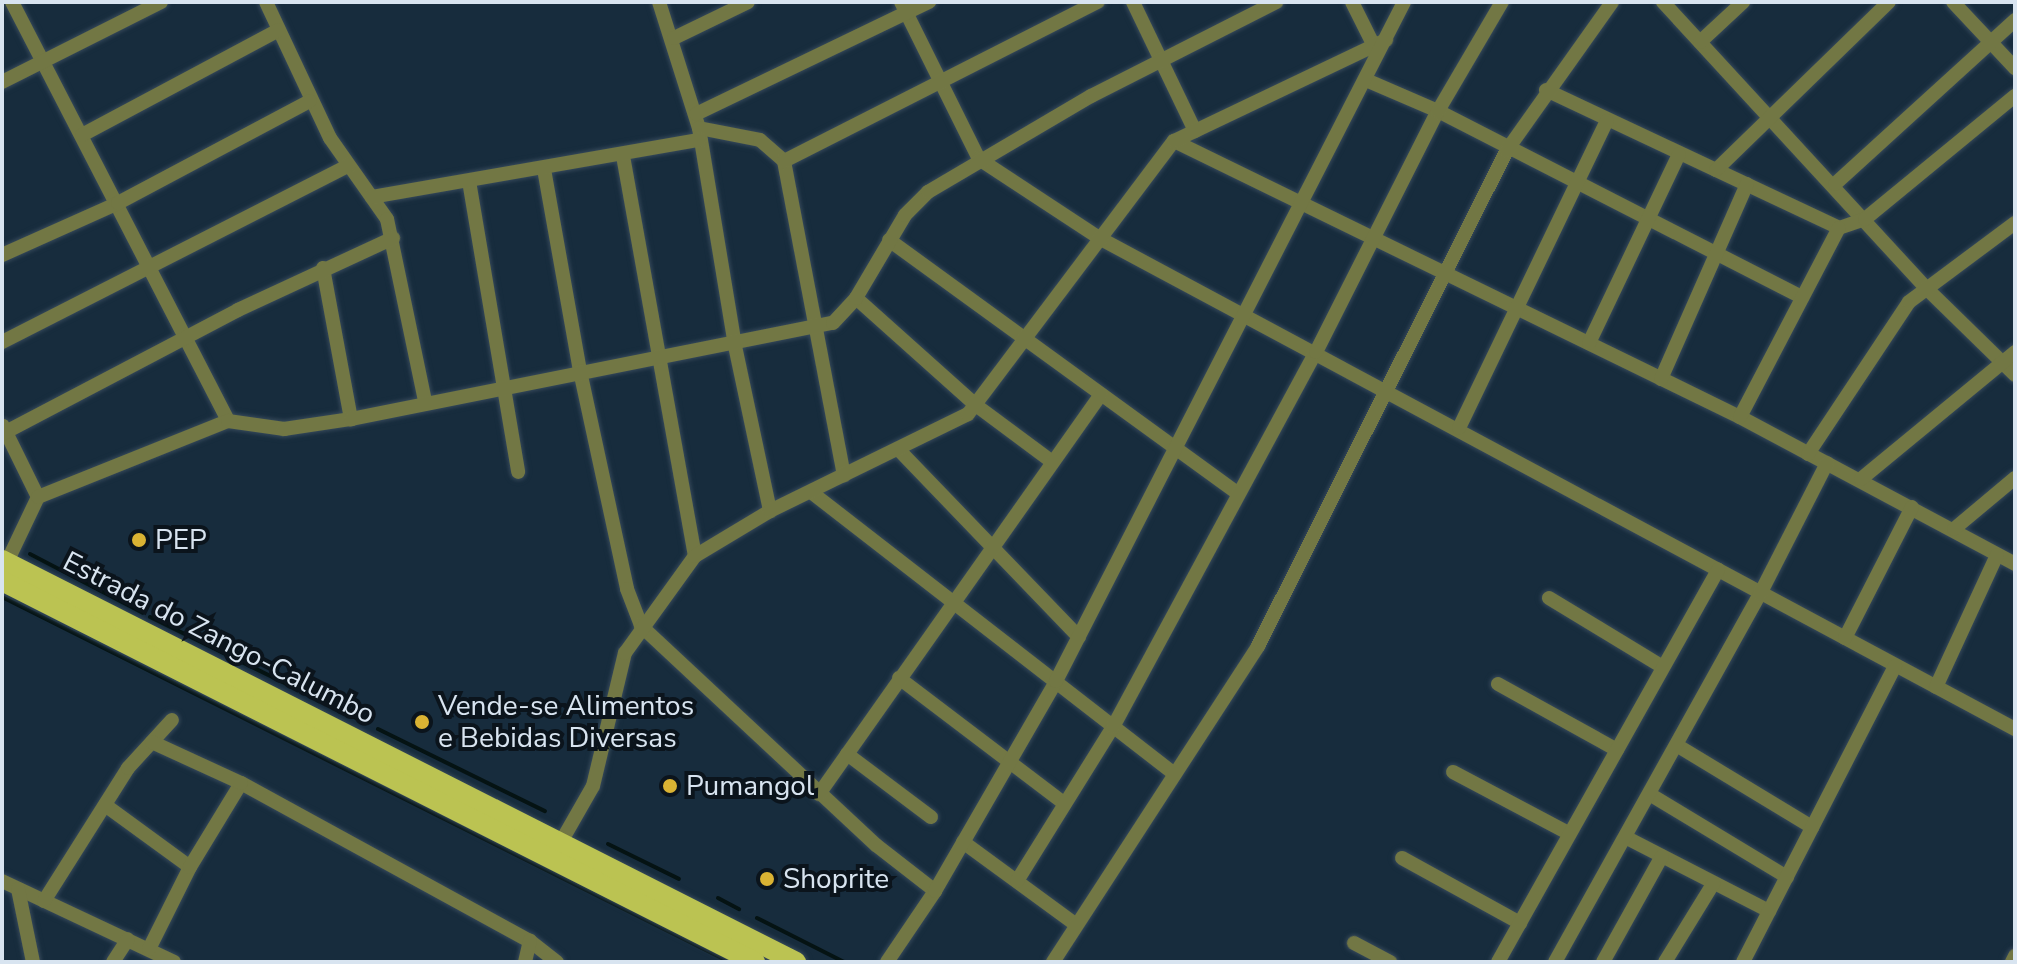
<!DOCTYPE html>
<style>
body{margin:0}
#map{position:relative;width:2017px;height:964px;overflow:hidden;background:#172c3d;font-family:"Nunito Sans",sans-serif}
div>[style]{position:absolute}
.stream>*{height:4px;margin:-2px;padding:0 2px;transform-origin:2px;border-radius:2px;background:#051313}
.roads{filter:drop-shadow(0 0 2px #36495a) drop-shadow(0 0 2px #36495a)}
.minor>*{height:14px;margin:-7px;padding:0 7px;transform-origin:7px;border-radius:7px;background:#727744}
.primary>*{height:20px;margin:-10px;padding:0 10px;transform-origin:10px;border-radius:10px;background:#bbc352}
.dots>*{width:22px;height:22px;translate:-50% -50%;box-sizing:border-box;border:4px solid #0b141c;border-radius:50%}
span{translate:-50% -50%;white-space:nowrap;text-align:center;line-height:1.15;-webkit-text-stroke:8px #0b141c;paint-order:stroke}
.poi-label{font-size:28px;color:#d8e4f0}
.left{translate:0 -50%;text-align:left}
.street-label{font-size:28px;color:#d8e4f0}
.frame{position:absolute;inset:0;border:4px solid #d8e4f0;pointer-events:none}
</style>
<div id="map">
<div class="stream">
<i style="left:30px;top:554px;width:127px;rotate:27.6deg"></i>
<i style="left:2px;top:597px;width:814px;rotate:26.63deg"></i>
<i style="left:150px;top:617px;width:238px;rotate:26.1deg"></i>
<i style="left:378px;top:729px;width:186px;rotate:26.2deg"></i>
<i style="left:608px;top:844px;width:79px;rotate:26.2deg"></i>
<i style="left:718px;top:898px;width:24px;rotate:28deg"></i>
<i style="left:757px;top:918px;width:97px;rotate:26.8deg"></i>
</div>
<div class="roads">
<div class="minor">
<i style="left:12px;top:2px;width:471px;rotate:62.7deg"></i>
<i style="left:266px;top:2px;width:150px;rotate:64.8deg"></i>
<i style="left:330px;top:138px;width:99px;rotate:54.9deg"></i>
<i style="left:387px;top:219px;width:186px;rotate:78.2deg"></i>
<i style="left:659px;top:2px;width:132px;rotate:72.4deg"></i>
<i style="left:699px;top:128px;width:221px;rotate:80.6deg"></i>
<i style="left:735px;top:346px;width:169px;rotate:78deg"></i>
<i style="left:901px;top:2px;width:175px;rotate:63.6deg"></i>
<i style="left:979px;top:159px;width:146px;rotate:33.3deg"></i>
<i style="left:1101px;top:239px;width:1037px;rotate:28.2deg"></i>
<i style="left:1133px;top:2px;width:143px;rotate:64.3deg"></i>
<i style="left:1352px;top:2px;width:49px;rotate:63.4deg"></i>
<i style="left:1663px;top:2px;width:390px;rotate:47.4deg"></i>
<i style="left:1927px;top:289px;width:123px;rotate:44.3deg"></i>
<i style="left:1953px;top:2px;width:91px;rotate:46.8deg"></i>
<i style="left:674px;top:38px;width:82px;rotate:-25.9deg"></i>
<i style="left:1700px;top:42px;width:59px;rotate:-42.9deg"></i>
<i style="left:1366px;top:80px;width:78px;rotate:23.3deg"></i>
<i style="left:1438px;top:111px;width:409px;rotate:27.1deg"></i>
<i style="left:2px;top:82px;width:178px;rotate:-26.7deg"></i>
<i style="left:1546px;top:90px;width:324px;rotate:25.2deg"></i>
<i style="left:1839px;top:228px;width:28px;rotate:-19deg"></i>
<i style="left:1865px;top:219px;width:194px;rotate:-39.4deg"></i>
<i style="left:696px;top:114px;width:259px;rotate:-25.7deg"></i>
<i style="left:699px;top:128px;width:62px;rotate:11.1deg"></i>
<i style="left:760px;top:140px;width:32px;rotate:41deg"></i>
<i style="left:784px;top:161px;width:320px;rotate:79.2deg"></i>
<i style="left:82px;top:135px;width:223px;rotate:-28.1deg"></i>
<i style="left:1174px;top:141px;width:630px;rotate:26deg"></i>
<i style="left:1740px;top:417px;width:312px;rotate:28.1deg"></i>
<i style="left:623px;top:156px;width:406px;rotate:79.8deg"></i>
<i style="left:784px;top:161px;width:352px;rotate:-26.9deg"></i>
<i style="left:544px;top:169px;width:205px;rotate:79.9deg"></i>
<i style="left:580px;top:371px;width:223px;rotate:77.8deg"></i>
<i style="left:627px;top:589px;width:40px;rotate:69deg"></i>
<i style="left:641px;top:626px;width:321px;rotate:43deg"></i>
<i style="left:876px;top:845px;width:75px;rotate:37.9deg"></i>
<i style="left:1716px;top:170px;width:241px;rotate:-44.2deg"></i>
<i style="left:469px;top:181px;width:295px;rotate:80.4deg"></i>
<i style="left:1835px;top:184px;width:244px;rotate:-42.3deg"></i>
<i style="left:372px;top:197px;width:332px;rotate:-9.9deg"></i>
<i style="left:889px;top:240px;width:432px;rotate:36deg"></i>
<i style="left:2px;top:255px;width:127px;rotate:-24.1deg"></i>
<i style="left:118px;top:203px;width:217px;rotate:-28deg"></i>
<i style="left:323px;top:268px;width:154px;rotate:79.5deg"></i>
<i style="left:856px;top:298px;width:162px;rotate:41.8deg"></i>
<i style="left:977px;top:406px;width:92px;rotate:36.6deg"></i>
<i style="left:2px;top:342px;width:388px;rotate:-27deg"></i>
<i style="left:1589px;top:343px;width:209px;rotate:-64.5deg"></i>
<i style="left:1661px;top:379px;width:213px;rotate:-66.2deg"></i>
<i style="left:1740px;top:417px;width:213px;rotate:-62.4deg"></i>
<i style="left:3px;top:426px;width:79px;rotate:63.8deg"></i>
<i style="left:1459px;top:428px;width:341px;rotate:-64.3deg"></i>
<i style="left:2px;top:434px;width:267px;rotate:-27.7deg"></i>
<i style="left:238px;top:310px;width:171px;rotate:-24.9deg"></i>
<i style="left:898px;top:449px;width:261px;rotate:46.1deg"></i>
<i style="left:1808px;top:454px;width:182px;rotate:-56.4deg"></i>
<i style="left:1909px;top:302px;width:132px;rotate:-36.7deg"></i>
<i style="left:1861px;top:479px;width:200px;rotate:-39.5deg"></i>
<i style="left:811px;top:492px;width:460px;rotate:37.8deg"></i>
<i style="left:1954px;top:529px;width:80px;rotate:-39.9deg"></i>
<i style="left:7px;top:562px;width:72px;rotate:-64.5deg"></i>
<i style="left:38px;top:497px;width:205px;rotate:-21.8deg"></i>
<i style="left:228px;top:421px;width:57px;rotate:8.1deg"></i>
<i style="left:284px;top:429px;width:68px;rotate:-8.5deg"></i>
<i style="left:351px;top:419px;width:491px;rotate:-11.3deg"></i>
<i style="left:833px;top:323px;width:34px;rotate:-47deg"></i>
<i style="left:856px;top:298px;width:96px;rotate:-59.4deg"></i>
<i style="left:905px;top:215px;width:33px;rotate:-45deg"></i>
<i style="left:928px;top:192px;width:189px;rotate:-30.5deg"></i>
<i style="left:1091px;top:96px;width:208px;rotate:-26.9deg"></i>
<i style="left:1549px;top:598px;width:133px;rotate:31.2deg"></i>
<i style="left:1845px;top:638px;width:147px;rotate:-62.9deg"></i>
<i style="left:899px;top:678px;width:208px;rotate:37.2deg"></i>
<i style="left:1498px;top:684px;width:136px;rotate:29deg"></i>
<i style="left:1936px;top:687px;width:145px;rotate:-65.2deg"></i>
<i style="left:1678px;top:746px;width:157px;rotate:31.2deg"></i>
<i style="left:847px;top:754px;width:105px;rotate:36.9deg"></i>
<i style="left:1453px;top:772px;width:132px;rotate:27.9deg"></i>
<i style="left:241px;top:783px;width:329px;rotate:28.7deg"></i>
<i style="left:530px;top:941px;width:34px;rotate:38deg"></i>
<i style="left:819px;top:794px;width:489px;rotate:-54.8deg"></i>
<i style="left:1651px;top:795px;width:159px;rotate:31.1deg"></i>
<i style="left:105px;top:805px;width:105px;rotate:36.1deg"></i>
<i style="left:1627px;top:838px;width:160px;rotate:27.2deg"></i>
<i style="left:561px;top:842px;width:64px;rotate:-60.3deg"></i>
<i style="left:593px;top:786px;width:137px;rotate:-76.5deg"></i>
<i style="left:625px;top:653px;width:120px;rotate:-54.2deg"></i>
<i style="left:695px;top:556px;width:87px;rotate:-31deg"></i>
<i style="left:770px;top:511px;width:220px;rotate:-26.1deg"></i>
<i style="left:968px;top:414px;width:342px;rotate:-53deg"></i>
<i style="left:1174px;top:141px;width:235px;rotate:-25.5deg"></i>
<i style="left:963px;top:842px;width:139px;rotate:36.2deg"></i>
<i style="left:1402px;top:858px;width:135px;rotate:28.8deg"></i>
<i style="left:2px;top:881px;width:190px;rotate:25.2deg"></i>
<i style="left:1017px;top:881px;width:181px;rotate:-58.1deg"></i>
<i style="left:1113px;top:727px;width:426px;rotate:-61.6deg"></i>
<i style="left:1316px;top:352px;width:270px;rotate:-63.2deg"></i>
<i style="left:1438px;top:111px;width:126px;rotate:-59.6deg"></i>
<i style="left:18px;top:889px;width:75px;rotate:78.4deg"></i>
<i style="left:44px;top:901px;width:157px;rotate:-57.7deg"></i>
<i style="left:128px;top:768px;width:65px;rotate:-47.5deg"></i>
<i style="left:1354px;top:943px;width:41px;rotate:27.8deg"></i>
<i style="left:149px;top:949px;width:92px;rotate:-63.4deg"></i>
<i style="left:190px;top:867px;width:98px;rotate:-58.7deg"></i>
<i style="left:241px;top:783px;width:98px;rotate:-155.3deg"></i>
<i style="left:113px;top:962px;width:27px;rotate:-57deg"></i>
<i style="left:525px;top:962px;width:22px;rotate:-77deg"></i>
<i style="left:887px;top:962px;width:86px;rotate:-55.9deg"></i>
<i style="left:935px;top:891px;width:242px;rotate:-60deg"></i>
<i style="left:1056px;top:681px;width:763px;rotate:-62.86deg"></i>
<i style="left:1053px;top:962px;width:377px;rotate:-57deg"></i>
<i style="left:1258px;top:646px;width:555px;rotate:-63.34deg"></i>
<i style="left:1507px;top:150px;width:181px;rotate:-54.6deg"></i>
<i style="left:1498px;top:962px;width:450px;rotate:-60.7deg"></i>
<i style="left:1555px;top:962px;width:421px;rotate:-60.9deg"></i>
<i style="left:1760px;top:594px;width:147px;rotate:-62.9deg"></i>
<i style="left:1603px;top:962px;width:121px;rotate:-60.9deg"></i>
<i style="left:1665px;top:962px;width:92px;rotate:-58.4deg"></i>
<i style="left:1743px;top:962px;width:333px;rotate:-62.8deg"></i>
<i style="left:2012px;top:962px;width:7px;rotate:-63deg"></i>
</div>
<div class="primary">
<i style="left:2px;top:560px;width:890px;rotate:26.85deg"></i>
<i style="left:2px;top:581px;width:844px;rotate:26.84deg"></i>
</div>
</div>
<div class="dots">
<i style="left:139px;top:540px;background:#dab333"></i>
<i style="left:422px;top:722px;background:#dab333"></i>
<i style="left:670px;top:786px;background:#dab333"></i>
<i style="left:767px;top:879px;background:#dab333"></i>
</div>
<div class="poi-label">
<span class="left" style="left:155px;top:540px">PEP</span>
<span class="left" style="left:438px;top:722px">Vende-se Alimentos<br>e Bebidas Diversas</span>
<span class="left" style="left:686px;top:786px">Pumangol</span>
<span class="left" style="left:783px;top:879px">Shoprite</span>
</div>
<div class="street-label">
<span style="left:219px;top:638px;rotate:27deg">Estrada do Zango-Calumbo</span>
</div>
<div class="frame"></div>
</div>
